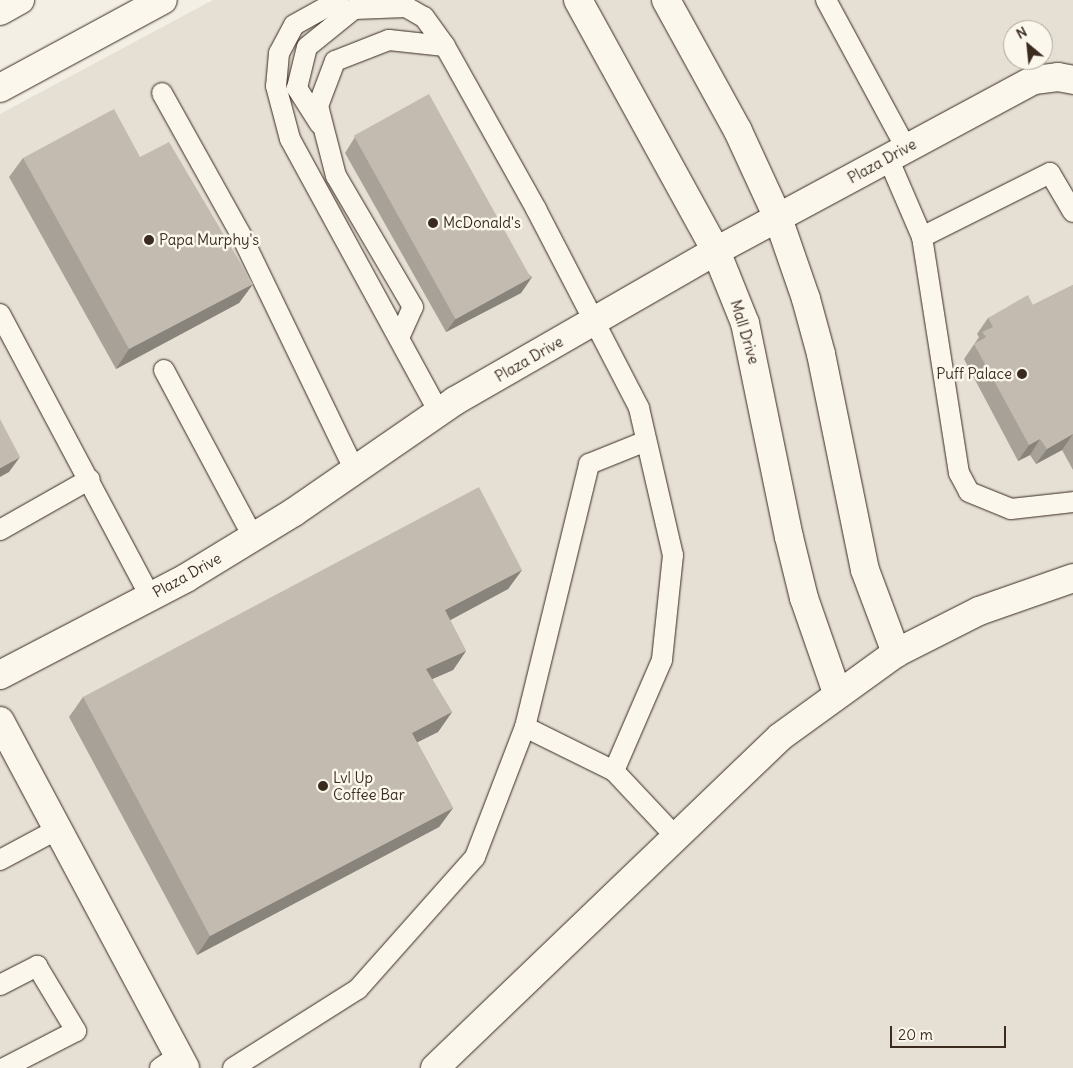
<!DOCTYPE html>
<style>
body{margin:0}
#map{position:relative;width:1073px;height:1068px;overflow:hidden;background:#f3efe4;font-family:Delius,sans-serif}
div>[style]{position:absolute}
.built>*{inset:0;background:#e5dfd4}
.roads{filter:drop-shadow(0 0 1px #3b2a1e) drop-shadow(0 0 1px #3b2a1e)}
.service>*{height:20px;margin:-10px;padding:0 10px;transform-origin:10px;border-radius:10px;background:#fbf7ec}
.minor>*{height:28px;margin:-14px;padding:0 14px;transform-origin:14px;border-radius:14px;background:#fbf7ec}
.secondary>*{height:28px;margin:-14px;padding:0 14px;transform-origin:14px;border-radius:14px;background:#fbf7ec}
.wall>*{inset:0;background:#a8a197}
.shaded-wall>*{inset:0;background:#88837b}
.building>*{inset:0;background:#c3bbb0;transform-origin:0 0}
.dots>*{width:14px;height:14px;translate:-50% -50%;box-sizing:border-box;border:2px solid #fbf7ec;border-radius:50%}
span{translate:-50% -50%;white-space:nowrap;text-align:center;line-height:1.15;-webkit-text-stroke:5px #fbf7ec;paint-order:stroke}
.street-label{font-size:15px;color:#3b2a1e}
.poi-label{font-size:15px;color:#3b2a1e}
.left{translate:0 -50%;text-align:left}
.right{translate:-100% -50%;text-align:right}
.north{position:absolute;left:1003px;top:20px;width:50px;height:50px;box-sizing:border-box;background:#fbf7ec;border:1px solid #aea59a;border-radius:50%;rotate:332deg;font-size:14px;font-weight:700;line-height:20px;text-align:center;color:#3b2a1e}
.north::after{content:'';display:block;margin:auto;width:18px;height:22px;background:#3b2a1e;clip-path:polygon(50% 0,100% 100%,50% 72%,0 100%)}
.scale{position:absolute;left:890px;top:1026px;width:116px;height:22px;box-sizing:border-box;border:2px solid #3b2a1e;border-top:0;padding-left:6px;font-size:15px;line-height:18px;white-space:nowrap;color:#3b2a1e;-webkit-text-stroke:4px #fbf7ec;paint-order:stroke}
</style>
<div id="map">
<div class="built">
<i style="clip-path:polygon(evenodd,213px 0,1073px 0,1073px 1068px,0 1068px,0 114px,213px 0,1013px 30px,1043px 30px,1043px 60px,1013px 60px,1013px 30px)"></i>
</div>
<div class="roads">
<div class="service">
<i style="left:339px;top:0;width:51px;rotate:150.9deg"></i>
<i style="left:294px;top:25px;width:32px;rotate:118deg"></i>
<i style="left:279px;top:53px;width:33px;rotate:95deg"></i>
<i style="left:276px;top:86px;width:55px;rotate:75.2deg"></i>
<i style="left:290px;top:139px;width:311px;rotate:61.4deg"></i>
<i style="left:394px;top:0;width:34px;rotate:30deg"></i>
<i style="left:424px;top:17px;width:36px;rotate:54deg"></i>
<i style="left:445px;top:46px;width:187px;rotate:60.8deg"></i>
<i style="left:536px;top:209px;width:224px;rotate:62.6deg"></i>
<i style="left:639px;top:408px;width:151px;rotate:77deg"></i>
<i style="left:673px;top:555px;width:106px;rotate:96deg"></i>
<i style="left:662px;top:660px;width:121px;rotate:113.4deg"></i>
<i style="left:614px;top:771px;width:91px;rotate:46.8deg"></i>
<i style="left:826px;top:0;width:168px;rotate:61.6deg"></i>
<i style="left:162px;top:93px;width:165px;rotate:60.9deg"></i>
<i style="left:242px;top:237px;width:258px;rotate:64.2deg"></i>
<i style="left:320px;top:124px;width:43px;rotate:-122.6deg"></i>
<i style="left:297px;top:88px;width:42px;rotate:-76.3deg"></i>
<i style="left:307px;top:47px;width:60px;rotate:-39deg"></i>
<i style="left:354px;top:9px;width:52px;rotate:-2.2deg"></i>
<i style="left:888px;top:158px;width:86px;rotate:66.7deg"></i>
<i style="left:922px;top:237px;width:239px;rotate:81.1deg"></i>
<i style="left:959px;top:473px;width:21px;rotate:62deg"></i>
<i style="left:969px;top:492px;width:45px;rotate:22deg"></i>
<i style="left:1011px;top:509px;width:62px;rotate:-6.4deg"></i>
<i style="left:922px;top:237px;width:143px;rotate:-26.6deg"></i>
<i style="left:1050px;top:173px;width:45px;rotate:59.5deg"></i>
<i style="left:0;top:314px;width:319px;rotate:62deg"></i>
<i style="left:399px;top:338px;width:34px;rotate:-66deg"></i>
<i style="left:413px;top:307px;width:152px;rotate:-120.4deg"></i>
<i style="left:336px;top:176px;width:72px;rotate:-104.4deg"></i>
<i style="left:318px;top:106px;width:48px;rotate:-69.3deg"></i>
<i style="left:335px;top:61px;width:58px;rotate:-21.3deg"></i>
<i style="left:389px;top:40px;width:56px;rotate:6.1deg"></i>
<i style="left:164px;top:370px;width:189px;rotate:61.9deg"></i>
<i style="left:0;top:530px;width:103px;rotate:-29.5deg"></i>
<i style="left:525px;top:727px;width:271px;rotate:-76.3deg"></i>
<i style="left:589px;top:464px;width:61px;rotate:-22deg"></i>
<i style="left:0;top:860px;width:66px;rotate:-28.1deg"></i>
<i style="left:0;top:985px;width:42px;rotate:-27.2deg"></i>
<i style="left:37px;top:966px;width:76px;rotate:59deg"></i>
<i style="left:76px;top:1031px;width:81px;rotate:152.8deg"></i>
<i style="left:160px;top:1068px;width:22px;rotate:-34deg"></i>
<i style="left:233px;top:1068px;width:148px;rotate:-32.3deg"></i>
<i style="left:358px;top:989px;width:176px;rotate:-48.4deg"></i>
<i style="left:475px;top:857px;width:139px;rotate:-69deg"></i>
<i style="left:525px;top:727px;width:99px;rotate:26.3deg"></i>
</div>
<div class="minor">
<i style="left:578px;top:0;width:286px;rotate:61.2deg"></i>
<i style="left:716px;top:251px;width:78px;rotate:68.1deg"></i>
<i style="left:745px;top:323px;width:218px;rotate:78.4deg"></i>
<i style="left:789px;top:537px;width:63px;rotate:76.2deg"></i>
<i style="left:804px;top:598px;width:101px;rotate:70.8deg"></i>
<i style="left:666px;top:0;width:149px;rotate:61.2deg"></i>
<i style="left:738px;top:131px;width:96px;rotate:65.3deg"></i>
<i style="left:778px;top:218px;width:86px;rotate:70.9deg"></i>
<i style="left:806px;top:299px;width:57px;rotate:74.7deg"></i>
<i style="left:821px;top:354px;width:220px;rotate:78.5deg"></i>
<i style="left:865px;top:570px;width:89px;rotate:69.5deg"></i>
<i style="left:0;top:675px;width:210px;rotate:-27.5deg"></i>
<i style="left:186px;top:578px;width:127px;rotate:-31.4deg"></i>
<i style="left:294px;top:512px;width:196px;rotate:-34.6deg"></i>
<i style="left:455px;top:401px;width:301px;rotate:-29.9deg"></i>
<i style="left:716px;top:251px;width:361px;rotate:-28.3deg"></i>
<i style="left:1034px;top:80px;width:24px;rotate:-7deg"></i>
<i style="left:1058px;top:77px;width:15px;rotate:11deg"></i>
<i style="left:0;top:721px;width:393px;rotate:61.9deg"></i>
<i style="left:435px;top:1068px;width:478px;rotate:-43.8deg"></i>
<i style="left:780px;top:737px;width:143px;rotate:-35.9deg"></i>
<i style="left:896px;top:653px;width:93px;rotate:-26.8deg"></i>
<i style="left:979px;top:611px;width:100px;rotate:-19.3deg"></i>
</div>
<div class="secondary">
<i style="left:0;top:11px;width:23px;rotate:-29deg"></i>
<i style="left:0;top:88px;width:185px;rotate:-28.4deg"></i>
</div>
</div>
<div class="wall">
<i style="clip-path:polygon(355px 137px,532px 277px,521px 293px,446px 332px,345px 153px)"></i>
<i style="clip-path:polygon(140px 157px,253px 284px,239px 303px,116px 369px,9px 177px,23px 158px)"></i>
<i style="clip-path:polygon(1073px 285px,1073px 470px,1062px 450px,1036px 464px,1030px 455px,1018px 461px,964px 359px,979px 337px,977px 334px,988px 318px,1033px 305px)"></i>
<i style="clip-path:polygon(522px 570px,508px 589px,450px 620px,466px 651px,453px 670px,432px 679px,452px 712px,438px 732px,417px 742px,453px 808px,439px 827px,197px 955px,69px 717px,83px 697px)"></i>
</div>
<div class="shaded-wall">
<i style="clip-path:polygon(532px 277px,521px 293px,446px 332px,457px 317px)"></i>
<i style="clip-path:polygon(253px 284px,239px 303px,116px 369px,129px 349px)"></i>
<i style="clip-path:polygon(1073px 434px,1062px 450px,1036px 464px,1047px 449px)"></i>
<i style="clip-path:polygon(1040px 439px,1030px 455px,1018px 461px,1029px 445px)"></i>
<i style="clip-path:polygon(20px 457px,9px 472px,0 477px,0 468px)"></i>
<i style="clip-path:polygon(522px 570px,508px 589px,432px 630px,445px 610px)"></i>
<i style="clip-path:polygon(466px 651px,453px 670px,412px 688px,426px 669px)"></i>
<i style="clip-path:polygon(452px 712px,438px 732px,398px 752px,412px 733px)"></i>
<i style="clip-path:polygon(453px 808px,439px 827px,197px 955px,210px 936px)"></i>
</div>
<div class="building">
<i style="left:429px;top:94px;width:210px;height:86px;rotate:61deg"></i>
<i style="clip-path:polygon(114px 109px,140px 157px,169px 142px,253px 284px,129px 349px,23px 158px)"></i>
<i style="clip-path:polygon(1073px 285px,1073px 434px,1047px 449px,1040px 439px,1029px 445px,974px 344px,986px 337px,982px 332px,993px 327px,988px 318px,1028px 295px,1033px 305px)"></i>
<i style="clip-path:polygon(0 419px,20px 457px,0 468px)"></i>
<i style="clip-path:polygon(479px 487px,522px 570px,445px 610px,466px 651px,426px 669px,452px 712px,412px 733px,453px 808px,210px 936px,83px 697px)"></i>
</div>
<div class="dots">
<i style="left:433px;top:223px;background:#3b2a1e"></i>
<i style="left:149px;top:240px;background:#3b2a1e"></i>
<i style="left:1022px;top:374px;background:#3b2a1e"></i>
<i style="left:323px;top:786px;background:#3b2a1e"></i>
</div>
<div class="street-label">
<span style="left:882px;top:161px;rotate:-29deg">Plaza Drive</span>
<span style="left:745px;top:332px;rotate:73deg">Mall Drive</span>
<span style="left:529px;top:359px;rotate:-30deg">Plaza Drive</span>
<span style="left:187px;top:575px;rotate:-29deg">Plaza Drive</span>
</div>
<div class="poi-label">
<span class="left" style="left:443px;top:223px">McDonald's</span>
<span class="left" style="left:159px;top:240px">Papa Murphy's</span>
<span class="right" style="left:1012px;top:374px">Puff Palace</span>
<span class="left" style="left:333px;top:786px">Lvl Up<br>Coffee Bar</span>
</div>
<div class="north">N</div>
<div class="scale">20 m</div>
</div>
